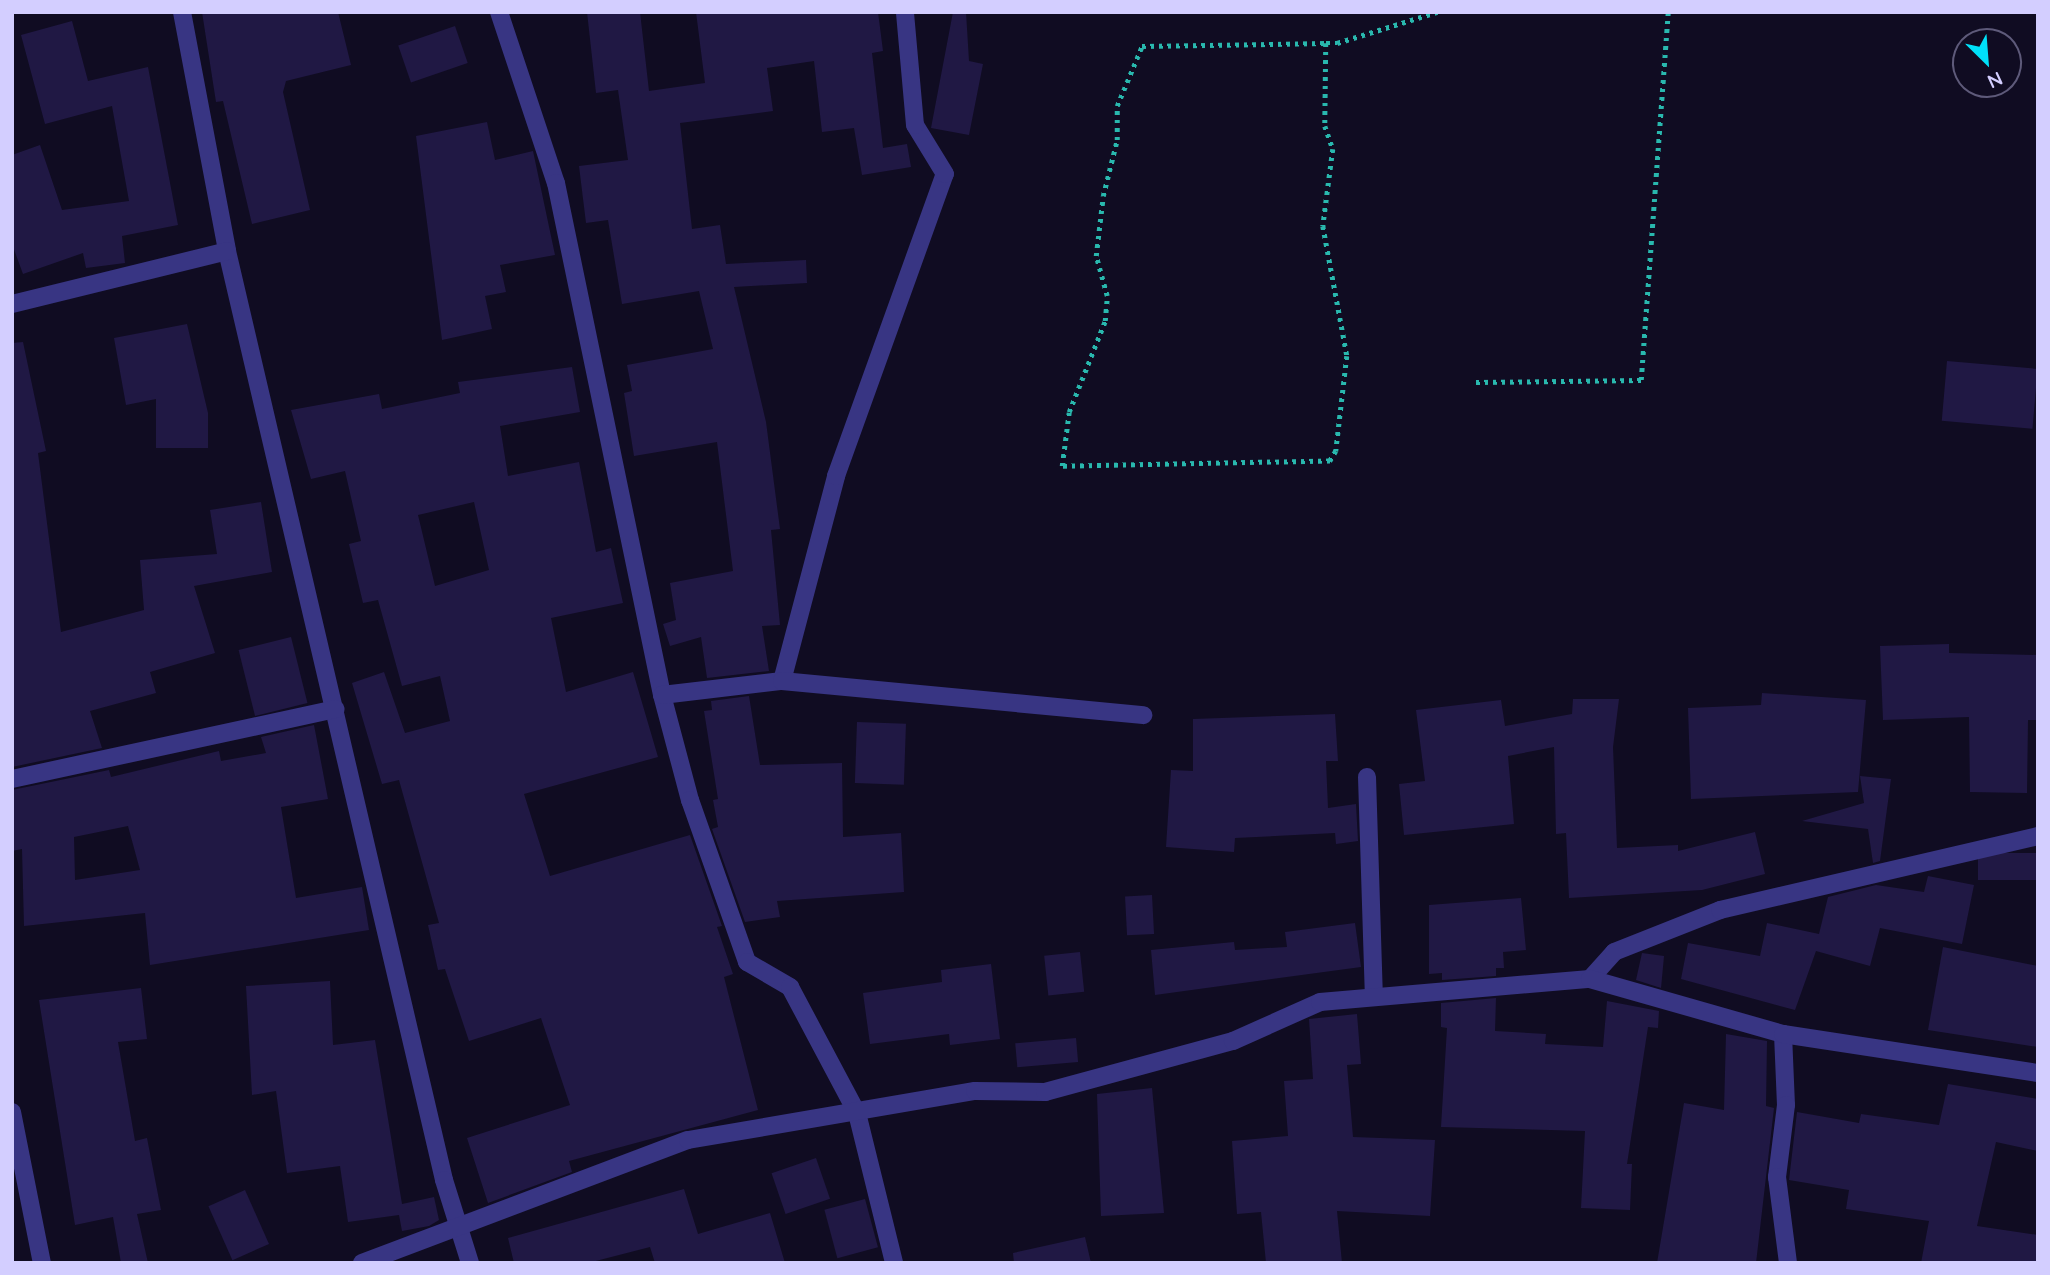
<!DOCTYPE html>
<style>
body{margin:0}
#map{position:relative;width:2050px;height:1275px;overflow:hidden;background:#100c22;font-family:Quicksand,sans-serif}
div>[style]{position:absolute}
.building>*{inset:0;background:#201844;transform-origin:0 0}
.path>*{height:4.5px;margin-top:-2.25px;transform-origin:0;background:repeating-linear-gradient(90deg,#29b8ae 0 3.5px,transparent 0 8.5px)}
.minor>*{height:18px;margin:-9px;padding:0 9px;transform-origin:9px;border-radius:9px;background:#383583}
span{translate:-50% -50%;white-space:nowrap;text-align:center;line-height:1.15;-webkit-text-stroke:7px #100c22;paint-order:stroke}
.frame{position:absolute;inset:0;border:14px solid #d3ceff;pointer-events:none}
.north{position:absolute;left:1952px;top:28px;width:70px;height:70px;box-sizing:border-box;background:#100c22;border:2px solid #5e5a7a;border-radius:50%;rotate:155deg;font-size:19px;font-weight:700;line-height:28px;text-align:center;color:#d3ceff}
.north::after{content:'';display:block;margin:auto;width:24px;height:32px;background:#00e1f9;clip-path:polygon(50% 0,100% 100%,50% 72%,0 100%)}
</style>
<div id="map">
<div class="building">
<i style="clip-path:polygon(202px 12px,338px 12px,351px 65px,286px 81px,283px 92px,310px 210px,252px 224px,223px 101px,216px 102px)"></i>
<i style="clip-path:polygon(587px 12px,640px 12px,649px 91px,705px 83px,696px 12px,878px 12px,883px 51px,872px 53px,883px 148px,907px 144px,911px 167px,862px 175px,854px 128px,822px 132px,814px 61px,767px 68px,773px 111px,680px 123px,692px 229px,720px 225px,726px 264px,806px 260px,807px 283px,734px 287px,766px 422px,780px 529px,771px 530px,780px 625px,762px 626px,769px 671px,707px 678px,701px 637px,670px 646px,663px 624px,676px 620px,670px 583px,733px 571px,717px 442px,634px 456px,624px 393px,632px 391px,627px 365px,713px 349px,699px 291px,622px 304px,608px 220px,586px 223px,579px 166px,628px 160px,618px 90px,596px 93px)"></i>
<i style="clip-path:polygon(953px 12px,966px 12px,969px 61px,983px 64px,969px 135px,931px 128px)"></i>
<i style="clip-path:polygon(72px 21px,88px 81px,148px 67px,178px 225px,122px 236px,125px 263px,86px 268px,83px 253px,23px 274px,12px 244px,12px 155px,40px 145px,62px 210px,129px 201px,112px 106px,45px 124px,21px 35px)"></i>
<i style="left:455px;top:26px;width:39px;height:60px;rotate:71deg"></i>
<i style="clip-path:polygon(487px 122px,495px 160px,533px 151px,555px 255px,500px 265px,506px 292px,485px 296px,492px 329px,442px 340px,416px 136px)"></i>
<i style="clip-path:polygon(187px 324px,208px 413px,208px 448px,156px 448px,156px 399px,126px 405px,114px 338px)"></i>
<i style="clip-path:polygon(23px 342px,46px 451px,38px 453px,61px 632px,144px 610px,140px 560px,217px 554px,210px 510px,261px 502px,272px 572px,194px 586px,215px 653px,150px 672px,156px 693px,90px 711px,102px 748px,12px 767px,12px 343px)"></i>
<i style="left:1947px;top:361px;width:91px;height:60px;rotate:5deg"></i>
<i style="clip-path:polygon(evenodd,572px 367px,580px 412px,500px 426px,508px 476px,579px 462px,596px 552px,611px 548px,623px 603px,551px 618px,566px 692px,633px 672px,658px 757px,524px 794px,550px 876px,690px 835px,722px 926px,717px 927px,733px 974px,724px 977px,758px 1110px,569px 1161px,572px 1172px,488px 1203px,467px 1138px,570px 1105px,541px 1018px,469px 1041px,445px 969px,438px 970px,428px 925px,439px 923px,399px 780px,382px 784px,352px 683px,384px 672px,405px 733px,450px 721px,440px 676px,402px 686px,378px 600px,363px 603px,349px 544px,361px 541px,345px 471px,311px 479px,291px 410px,379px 394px,382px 409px,460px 393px,458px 382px,572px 367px,474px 502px,489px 570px,435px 586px,418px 515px,474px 502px)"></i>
<i style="left:291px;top:637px;width:68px;height:54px;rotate:76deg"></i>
<i style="clip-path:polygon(1949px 644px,1949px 653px,2038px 655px,2038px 720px,2028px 720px,2027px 793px,1970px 792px,1969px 717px,1883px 720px,1880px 646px)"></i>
<i style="clip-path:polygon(1762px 693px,1866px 700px,1858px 792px,1691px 799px,1688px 708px,1761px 705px)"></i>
<i style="clip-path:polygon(749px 696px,760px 765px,842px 763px,843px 837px,901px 833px,904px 892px,777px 901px,780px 917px,745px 922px,712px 829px,718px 827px,713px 800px,718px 799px,704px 711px,712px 710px,711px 701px)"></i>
<i style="clip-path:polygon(1573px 699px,1619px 699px,1613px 747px,1617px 848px,1678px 845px,1678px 851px,1755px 832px,1765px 874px,1702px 890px,1569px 898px,1566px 833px,1556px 834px,1554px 747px,1508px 756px,1514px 824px,1404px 835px,1399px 784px,1425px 781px,1416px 710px,1501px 700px,1505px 726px,1572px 714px)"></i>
<i style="clip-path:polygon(1335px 714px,1338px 761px,1326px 761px,1328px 808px,1356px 804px,1358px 841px,1336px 844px,1335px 833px,1235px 838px,1234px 852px,1166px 847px,1171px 770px,1193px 771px,1193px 719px)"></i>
<i style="left:857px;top:722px;width:49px;height:61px;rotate:2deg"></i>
<i style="clip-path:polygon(evenodd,314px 725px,328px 799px,281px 807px,296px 898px,362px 887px,369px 930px,150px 965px,145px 913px,24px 926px,22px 849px,12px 851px,12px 790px,109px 770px,111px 777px,219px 751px,221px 761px,266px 753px,261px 737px,314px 725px,128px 826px,140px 870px,75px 880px,74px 837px,128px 826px)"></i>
<i style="clip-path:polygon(1860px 776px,1891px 779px,1880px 861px,1873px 863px,1868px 829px,1802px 821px,1864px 803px)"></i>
<i style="left:2038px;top:853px;width:27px;height:60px;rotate:90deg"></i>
<i style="clip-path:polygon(1928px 876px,1974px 885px,1962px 944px,1880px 928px,1870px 966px,1816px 951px,1795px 1010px,1681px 979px,1688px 943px,1760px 956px,1767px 923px,1819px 934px,1828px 897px,1876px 885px,1924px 892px)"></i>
<i style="left:1152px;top:895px;width:39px;height:27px;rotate:87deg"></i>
<i style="clip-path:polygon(1521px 898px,1526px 950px,1503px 952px,1504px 968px,1496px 968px,1496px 976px,1442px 980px,1442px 973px,1429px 974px,1429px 905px)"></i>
<i style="clip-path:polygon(1355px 923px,1361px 967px,1155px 995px,1151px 950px,1234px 942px,1235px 950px,1287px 947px,1285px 932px)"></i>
<i style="clip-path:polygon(1943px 947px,2038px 966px,2038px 1047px,1928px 1030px)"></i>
<i style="left:1080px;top:952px;width:40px;height:36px;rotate:84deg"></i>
<i style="clip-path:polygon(1642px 953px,1664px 956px,1661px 988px,1636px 980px)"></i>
<i style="clip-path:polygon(991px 964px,1000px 1039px,950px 1045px,949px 1034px,870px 1044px,863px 993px,942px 982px,941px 970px)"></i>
<i style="clip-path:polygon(330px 981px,333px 1045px,375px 1040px,402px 1204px,434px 1197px,439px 1220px,429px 1226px,402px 1231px,399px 1215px,348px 1222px,340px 1166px,287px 1173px,276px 1091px,252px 1095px,246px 986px)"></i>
<i style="clip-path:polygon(141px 988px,147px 1039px,118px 1042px,135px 1141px,147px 1138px,161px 1210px,137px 1214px,148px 1263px,121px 1263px,113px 1217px,75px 1225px,39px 1000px)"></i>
<i style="clip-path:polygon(1496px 998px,1495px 1031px,1546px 1034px,1545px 1044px,1603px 1047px,1607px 1001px,1659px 1011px,1658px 1028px,1648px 1027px,1627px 1164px,1632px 1164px,1630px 1210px,1581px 1208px,1585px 1131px,1441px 1127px,1447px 1028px,1441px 1027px,1441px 1003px)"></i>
<i style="clip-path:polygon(1357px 1014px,1361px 1064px,1347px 1065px,1353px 1137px,1435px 1140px,1430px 1216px,1337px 1211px,1342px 1263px,1266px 1263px,1261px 1212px,1237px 1214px,1232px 1141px,1288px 1136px,1284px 1081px,1313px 1079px,1309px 1019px)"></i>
<i style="clip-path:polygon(1726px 1034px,1767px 1041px,1766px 1106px,1774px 1108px,1756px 1263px,1657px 1263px,1684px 1103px,1724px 1110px)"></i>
<i style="left:1076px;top:1038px;width:24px;height:61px;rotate:85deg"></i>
<i style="clip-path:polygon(1948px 1084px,2038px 1099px,2038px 1151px,1996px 1142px,1977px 1226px,2038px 1235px,2036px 1263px,1921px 1263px,1929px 1221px,1846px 1209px,1849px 1190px,1789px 1180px,1797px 1112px,1859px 1123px,1861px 1114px,1939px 1125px)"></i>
<i style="clip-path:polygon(1152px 1088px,1164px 1213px,1101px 1216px,1097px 1094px)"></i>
<i style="left:816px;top:1158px;width:43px;height:47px;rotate:71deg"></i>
<i style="clip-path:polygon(684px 1189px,698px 1234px,770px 1213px,785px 1263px,655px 1263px,650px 1247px,588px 1263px,514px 1263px,508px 1238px)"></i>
<i style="left:245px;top:1190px;width:59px;height:40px;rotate:66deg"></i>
<i style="left:865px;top:1199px;width:50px;height:42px;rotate:75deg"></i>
<i style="clip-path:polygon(1085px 1237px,1091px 1263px,1014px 1263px,1013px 1253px)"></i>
</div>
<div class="path">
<i style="left:1326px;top:43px;width:83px;rotate:90.7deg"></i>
<i style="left:1325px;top:126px;width:24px;rotate:71deg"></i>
<i style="left:1333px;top:149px;width:78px;rotate:97.4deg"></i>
<i style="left:1323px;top:226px;width:132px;rotate:79.5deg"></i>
<i style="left:1347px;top:356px;width:96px;rotate:96.6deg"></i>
<i style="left:1336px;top:451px;width:12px;rotate:121deg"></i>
<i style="left:1330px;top:461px;width:268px;rotate:178.9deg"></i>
<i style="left:1062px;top:466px;width:54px;rotate:-82.6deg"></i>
<i style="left:1069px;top:412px;width:98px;rotate:-68.4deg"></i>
<i style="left:1105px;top:321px;width:25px;rotate:-85deg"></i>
<i style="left:1107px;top:296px;width:41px;rotate:-105.4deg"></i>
<i style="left:1096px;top:256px;width:60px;rotate:-83.3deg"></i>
<i style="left:1103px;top:196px;width:58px;rotate:-76deg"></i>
<i style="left:1117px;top:140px;width:34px;rotate:-90deg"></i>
<i style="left:1117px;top:106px;width:65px;rotate:-67.4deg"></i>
<i style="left:1142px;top:46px;width:184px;rotate:-0.9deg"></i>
<i style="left:1326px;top:43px;width:11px"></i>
<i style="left:1337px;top:43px;width:105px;rotate:-17.2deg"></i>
<i style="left:1476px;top:382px;width:165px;rotate:-0.7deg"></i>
<i style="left:1641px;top:380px;width:369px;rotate:-85.8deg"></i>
</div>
<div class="minor">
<i style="left:182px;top:12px;width:243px;rotate:79.3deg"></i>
<i style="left:227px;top:251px;width:954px;rotate:76.85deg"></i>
<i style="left:444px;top:1180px;width:87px;rotate:72.6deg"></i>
<i style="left:499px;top:12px;width:180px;rotate:71.6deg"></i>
<i style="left:556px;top:183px;width:523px;rotate:78.3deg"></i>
<i style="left:662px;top:695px;width:109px;rotate:75.1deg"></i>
<i style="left:690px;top:800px;width:172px;rotate:70.6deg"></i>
<i style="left:747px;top:962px;width:50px;rotate:30.2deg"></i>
<i style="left:790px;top:987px;width:143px;rotate:62deg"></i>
<i style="left:857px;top:1113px;width:154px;rotate:76.1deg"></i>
<i style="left:12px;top:304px;width:221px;rotate:-13.8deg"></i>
<i style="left:782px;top:681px;width:212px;rotate:-75.2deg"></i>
<i style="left:836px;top:476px;width:321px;rotate:-70.2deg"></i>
<i style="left:945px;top:174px;width:57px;rotate:-121.5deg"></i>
<i style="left:915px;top:125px;width:113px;rotate:-95.1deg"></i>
<i style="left:662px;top:695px;width:121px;rotate:-6.7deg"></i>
<i style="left:782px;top:681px;width:363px;rotate:5.4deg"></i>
<i style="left:1367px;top:777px;width:220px;rotate:88.2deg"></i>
<i style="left:12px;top:779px;width:331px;rotate:-12.2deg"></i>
<i style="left:1590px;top:979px;width:36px;rotate:-48deg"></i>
<i style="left:1614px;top:952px;width:114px;rotate:-21.6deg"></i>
<i style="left:1720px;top:910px;width:326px;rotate:-13.1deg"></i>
<i style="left:1783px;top:1034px;width:71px;rotate:87.6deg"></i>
<i style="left:1786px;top:1105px;width:73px;rotate:97.1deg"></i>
<i style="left:1777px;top:1177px;width:87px;rotate:82.7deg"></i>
<i style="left:12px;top:1112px;width:154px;rotate:78.8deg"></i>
<i style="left:362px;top:1263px;width:348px;rotate:-20.7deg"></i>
<i style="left:688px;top:1140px;width:291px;rotate:-9.7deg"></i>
<i style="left:975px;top:1091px;width:70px;rotate:0.8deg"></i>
<i style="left:1045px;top:1092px;width:195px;rotate:-15.2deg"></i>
<i style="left:1233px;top:1041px;width:95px;rotate:-24.1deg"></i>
<i style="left:1320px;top:1002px;width:271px;rotate:-4.9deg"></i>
<i style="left:1590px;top:979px;width:201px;rotate:15.9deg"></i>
<i style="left:1783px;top:1034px;width:258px;rotate:8.7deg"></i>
</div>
<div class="frame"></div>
<div class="north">N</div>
</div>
